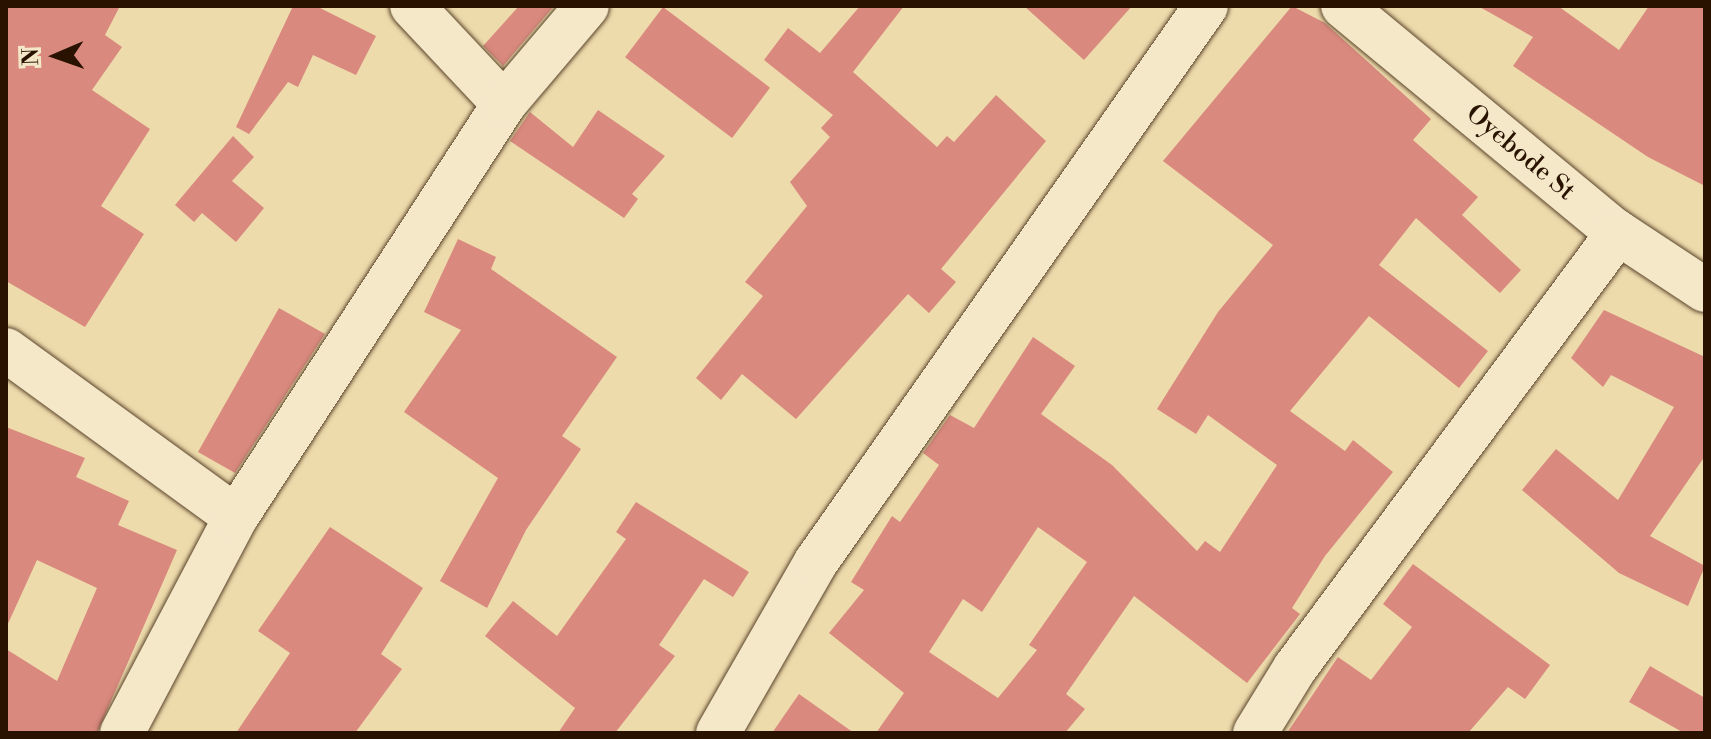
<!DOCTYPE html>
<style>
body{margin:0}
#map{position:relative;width:1711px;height:739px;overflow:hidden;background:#eedbac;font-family:"Libre Bodoni",serif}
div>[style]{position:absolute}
.building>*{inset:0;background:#d9897e;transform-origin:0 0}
.roads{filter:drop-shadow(0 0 2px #5a442b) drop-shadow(0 0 2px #5a442b)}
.minor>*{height:44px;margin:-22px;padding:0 22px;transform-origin:22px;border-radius:22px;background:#f4e8c9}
span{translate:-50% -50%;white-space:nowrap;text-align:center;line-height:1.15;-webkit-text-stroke:6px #f4e8c9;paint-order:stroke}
.street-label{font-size:26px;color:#291200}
.frame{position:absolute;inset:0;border:8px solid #291200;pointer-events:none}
.north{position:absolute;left:16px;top:16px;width:80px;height:80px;-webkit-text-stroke:6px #f4e8c9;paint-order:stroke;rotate:268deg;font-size:22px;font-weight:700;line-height:32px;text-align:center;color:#291200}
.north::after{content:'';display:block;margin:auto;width:28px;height:36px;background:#291200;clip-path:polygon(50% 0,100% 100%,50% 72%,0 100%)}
</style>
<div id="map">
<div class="building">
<i style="clip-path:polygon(6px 6px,120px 6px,105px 35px,122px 47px,92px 90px,150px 129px,101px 206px,144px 234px,85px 327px,6px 281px)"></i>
<i style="clip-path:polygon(293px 6px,316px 6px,376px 36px,356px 75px,313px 55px,298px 87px,288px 82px,249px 134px,236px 127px)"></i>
<i style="clip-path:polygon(519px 6px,554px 6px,503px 66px,483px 46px)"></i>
<i style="clip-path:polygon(860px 6px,904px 6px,853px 72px,937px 147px,947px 136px,954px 142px,996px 95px,1046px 141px,941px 269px,956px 282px,929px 313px,908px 294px,796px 419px,742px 374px,721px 400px,696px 378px,763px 296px,745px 282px,807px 206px,790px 182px,830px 137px,821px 128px,833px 115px,764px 60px,788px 28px,820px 53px)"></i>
<i style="clip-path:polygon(1024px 6px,1132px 6px,1084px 60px)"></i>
<i style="clip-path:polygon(evenodd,1292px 6px,1325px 23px,1431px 119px,1413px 140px,1478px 197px,1462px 215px,1521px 270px,1500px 293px,1416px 218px,1379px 265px,1488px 351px,1459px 388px,1369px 316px,1290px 411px,1345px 451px,1353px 440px,1393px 472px,1325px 556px,1292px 608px,1300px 614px,1247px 683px,1134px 596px,1066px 694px,1085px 709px,1065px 733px,876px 733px,904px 693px,829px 633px,864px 590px,851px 582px,892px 516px,900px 522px,939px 465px,923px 453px,950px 415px,974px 428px,1033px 337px,1075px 366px,1041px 414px,1112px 465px,1197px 551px,1205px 541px,1220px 552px,1277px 465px,1208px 415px,1196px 434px,1157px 409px,1218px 312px,1273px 245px,1163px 161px,1292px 6px,1038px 527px,1087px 562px,1029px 645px,1037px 650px,998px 698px,929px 652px,963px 599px,982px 612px,1038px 527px)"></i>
<i style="clip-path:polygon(1478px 6px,1558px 6px,1619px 50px,1649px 6px,1705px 6px,1705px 186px,1648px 157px,1513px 66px,1533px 37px)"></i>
<i style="left:663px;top:7px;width:134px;height:63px;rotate:37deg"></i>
<i style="clip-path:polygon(598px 110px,665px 156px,632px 194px,638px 199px,624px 218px,510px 141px,530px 112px,573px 147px)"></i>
<i style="clip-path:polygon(233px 136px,254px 157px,232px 181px,264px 208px,236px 242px,202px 213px,194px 222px,175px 205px)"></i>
<i style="clip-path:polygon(458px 239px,496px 257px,491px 269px,617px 357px,562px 436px,581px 449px,526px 530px,487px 608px,440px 581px,498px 478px,404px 412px,461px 330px,424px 312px)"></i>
<i style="clip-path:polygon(279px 308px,325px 334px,235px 473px,198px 452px)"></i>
<i style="clip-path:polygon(1604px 310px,1705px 357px,1705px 456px,1650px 536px,1705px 566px,1688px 606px,1619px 573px,1522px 490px,1556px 449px,1618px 500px,1674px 407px,1611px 375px,1603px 387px,1571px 358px)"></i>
<i style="clip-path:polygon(6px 427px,85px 458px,76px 477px,129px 501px,118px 525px,177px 550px,97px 733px,6px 733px,6px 649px,57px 681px,97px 588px,37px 560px,6px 628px)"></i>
<i style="clip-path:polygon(636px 502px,749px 572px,733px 597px,704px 579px,659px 645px,675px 656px,615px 733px,558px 733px,575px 708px,485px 636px,513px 601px,557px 636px,626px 539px,616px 532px)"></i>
<i style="clip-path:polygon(330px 527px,423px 588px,381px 654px,402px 669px,355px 733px,236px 733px,290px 653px,258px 631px)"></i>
<i style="clip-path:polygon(1413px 564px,1550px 665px,1525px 699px,1508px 687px,1468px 733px,1287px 733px,1338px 657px,1371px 680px,1412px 627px,1383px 604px)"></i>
<i style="clip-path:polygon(1650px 666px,1705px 698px,1705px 733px,1684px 733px,1629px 702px)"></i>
<i style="clip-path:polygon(799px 694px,854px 733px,772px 733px)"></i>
</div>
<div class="roads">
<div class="minor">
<i style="left:412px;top:6px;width:134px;rotate:46.8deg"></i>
<i style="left:1343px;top:6px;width:352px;rotate:39.6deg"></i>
<i style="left:1614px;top:230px;width:109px;rotate:33.4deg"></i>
<i style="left:6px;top:350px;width:284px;rotate:36deg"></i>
<i style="left:122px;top:733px;width:244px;rotate:-62.2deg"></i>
<i style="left:236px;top:517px;width:492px;rotate:-57deg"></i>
<i style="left:504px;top:104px;width:128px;rotate:-49.7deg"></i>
<i style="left:718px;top:733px;width:197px;rotate:-60.2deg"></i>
<i style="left:816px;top:562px;width:679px;rotate:-54.95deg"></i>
<i style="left:1255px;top:733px;width:76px;rotate:-58.4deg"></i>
<i style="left:1295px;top:668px;width:542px;rotate:-53.41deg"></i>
</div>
</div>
<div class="street-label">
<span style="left:1520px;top:153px;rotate:40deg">Oyebode St</span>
</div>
<div class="frame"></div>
<div class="north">N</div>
</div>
